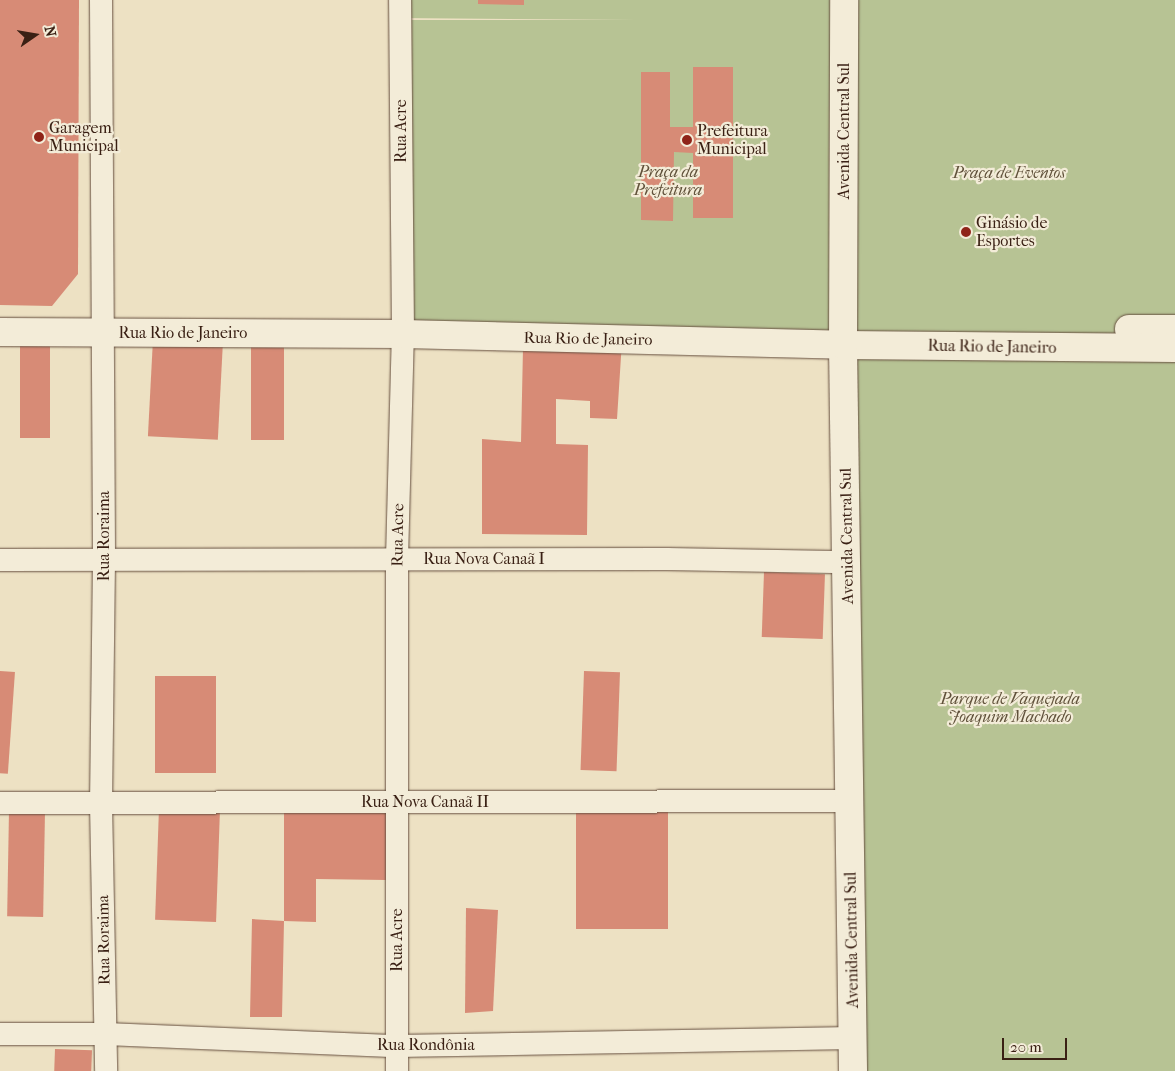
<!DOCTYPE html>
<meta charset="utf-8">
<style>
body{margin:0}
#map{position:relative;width:1175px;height:1071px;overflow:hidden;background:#ede1c3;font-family:"IM FELL French Canon",serif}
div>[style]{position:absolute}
.green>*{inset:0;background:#b7c394}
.building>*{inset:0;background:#d78b76;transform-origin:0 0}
.roads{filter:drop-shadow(0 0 1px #675040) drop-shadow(0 0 1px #675040)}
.minor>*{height:22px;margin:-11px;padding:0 11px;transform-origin:11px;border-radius:11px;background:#f3ecd8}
.tertiary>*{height:28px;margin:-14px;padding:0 14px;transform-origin:14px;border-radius:14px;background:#f3ecd8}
.secondary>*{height:28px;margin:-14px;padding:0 14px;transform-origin:14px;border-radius:14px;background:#f3ecd8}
.dots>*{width:14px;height:14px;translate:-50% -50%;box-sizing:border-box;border:2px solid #f3ecd8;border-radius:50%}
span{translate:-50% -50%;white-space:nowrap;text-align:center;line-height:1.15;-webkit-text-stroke:4.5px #f3ecd8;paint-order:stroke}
.poi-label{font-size:16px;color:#3a2014}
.left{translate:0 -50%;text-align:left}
.street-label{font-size:16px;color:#3a2014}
.park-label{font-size:16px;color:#60513a;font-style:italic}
.north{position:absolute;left:10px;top:10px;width:50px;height:50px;-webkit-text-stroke:4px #f3ecd8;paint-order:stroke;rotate:77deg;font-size:14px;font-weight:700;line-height:20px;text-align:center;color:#3a2014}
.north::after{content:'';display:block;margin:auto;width:18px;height:22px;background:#3a2014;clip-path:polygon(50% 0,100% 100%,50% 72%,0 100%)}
.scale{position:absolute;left:1002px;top:1038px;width:65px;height:22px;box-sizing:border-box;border:2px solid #3a2014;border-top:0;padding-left:6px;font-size:15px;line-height:18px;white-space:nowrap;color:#3a2014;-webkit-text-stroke:4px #f3ecd8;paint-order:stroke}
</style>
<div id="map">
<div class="green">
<i style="clip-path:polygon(400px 0,1175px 0,1175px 1071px,846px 1071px,843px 346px,403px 334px,390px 20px,637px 20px,400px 18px)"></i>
</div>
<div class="building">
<i style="clip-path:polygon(0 0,79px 0,78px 274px,52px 306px,0 305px)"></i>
<i style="clip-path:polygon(478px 0,524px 0,524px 5px,478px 4px)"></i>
<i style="clip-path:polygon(693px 67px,733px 67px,733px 218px,693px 218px,693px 153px,674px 152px,673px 221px,641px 220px,641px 72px,670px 72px,670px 127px,693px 127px)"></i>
<i style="left:223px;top:341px;width:99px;height:70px;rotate:93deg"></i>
<i style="clip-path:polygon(622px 341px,617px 419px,590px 418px,590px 401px,556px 399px,556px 444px,588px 445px,587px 535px,482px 534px,482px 439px,521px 442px,523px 348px)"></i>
<i style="left:251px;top:342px;width:33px;height:98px"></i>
<i style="left:20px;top:343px;width:30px;height:95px"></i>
<i style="left:764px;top:572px;width:61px;height:65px;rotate:2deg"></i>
<i style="left:0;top:671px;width:15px;height:102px;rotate:4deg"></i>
<i style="left:584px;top:671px;width:36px;height:99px;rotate:2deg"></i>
<i style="left:155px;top:676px;width:61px;height:97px"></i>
<i style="left:220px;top:809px;width:113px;height:61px;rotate:92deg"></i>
<i style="clip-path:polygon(386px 809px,386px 880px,316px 879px,316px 922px,284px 921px,282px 1017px,250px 1017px,252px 919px,284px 921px,284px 810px)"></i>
<i style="left:45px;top:811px;width:106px;height:36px;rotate:91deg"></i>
<i style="left:576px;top:812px;width:92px;height:117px"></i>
<i style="clip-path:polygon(466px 908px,498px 910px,493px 1011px,465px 1013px)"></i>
<i style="left:55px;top:1049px;width:37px;height:22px;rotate:2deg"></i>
</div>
<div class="roads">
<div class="minor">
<i style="left:101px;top:0;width:560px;rotate:89.69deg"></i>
<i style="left:104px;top:560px;width:243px;rotate:90.7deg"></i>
<i style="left:101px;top:803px;width:268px;rotate:88.9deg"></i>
<i style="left:0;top:560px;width:667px;rotate:-0.09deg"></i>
<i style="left:667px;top:559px;width:180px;rotate:1deg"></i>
<i style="left:0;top:803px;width:851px;rotate:-0.13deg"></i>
<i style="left:0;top:1034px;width:106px"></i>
<i style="left:106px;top:1034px;width:291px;rotate:2.4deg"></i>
<i style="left:397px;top:1046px;width:456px;rotate:-1deg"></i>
<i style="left:397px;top:1071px;width:512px;rotate:-90deg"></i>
<i style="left:397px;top:559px;width:225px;rotate:-88.5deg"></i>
<i style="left:403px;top:334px;width:334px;rotate:-90.5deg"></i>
</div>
<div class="tertiary">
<i style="left:1129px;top:329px;width:46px"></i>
<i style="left:0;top:332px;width:403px;rotate:0.3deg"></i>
<i style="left:403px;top:334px;width:440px;rotate:1.4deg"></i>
<i style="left:843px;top:345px;width:332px;rotate:0.5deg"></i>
<i style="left:843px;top:345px;width:726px;rotate:89.21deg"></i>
</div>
<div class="secondary">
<i style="left:843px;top:345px;width:345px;rotate:-89.8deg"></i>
</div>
</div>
<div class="dots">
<i style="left:39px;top:137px;background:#8f2418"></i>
<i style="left:687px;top:140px;background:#8f2418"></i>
<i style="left:966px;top:232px;background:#8f2418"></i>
</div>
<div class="poi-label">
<span class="left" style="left:49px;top:137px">Garagem<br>Municipal</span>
<span class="left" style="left:697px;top:140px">Prefeitura<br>Municipal</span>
<span class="left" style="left:976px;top:232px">Ginásio de<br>Esportes</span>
</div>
<div class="street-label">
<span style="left:401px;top:131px;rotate:-90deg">Rua Acre</span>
<span style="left:844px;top:131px;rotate:-90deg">Avenida Central Sul</span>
<span style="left:183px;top:333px">Rua Rio de Janeiro</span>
<span style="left:588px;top:339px;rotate:1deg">Rua Rio de Janeiro</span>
<span style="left:992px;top:347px;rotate:1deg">Rua Rio de Janeiro</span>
<span style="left:398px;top:535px;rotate:-89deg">Rua Acre</span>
<span style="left:104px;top:536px;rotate:-90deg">Rua Roraima</span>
<span style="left:847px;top:536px;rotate:-91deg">Avenida Central Sul</span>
<span style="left:484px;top:559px">Rua Nova Canaã I</span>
<span style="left:425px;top:802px">Rua Nova Canaã II</span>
<span style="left:104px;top:940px;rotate:-91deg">Rua Roraima</span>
<span style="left:397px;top:940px;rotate:-90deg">Rua Acre</span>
<span style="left:852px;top:940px;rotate:-91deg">Avenida Central Sul</span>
<span style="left:426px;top:1045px">Rua Rondônia</span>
</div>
<div class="park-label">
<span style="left:668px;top:181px">Praça da<br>Prefeitura</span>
<span style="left:1009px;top:173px">Praça de Eventos</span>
<span style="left:1010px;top:708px">Parque de Vaquejada<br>Joaquim Machado</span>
</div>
<div class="north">N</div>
<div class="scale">20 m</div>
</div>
